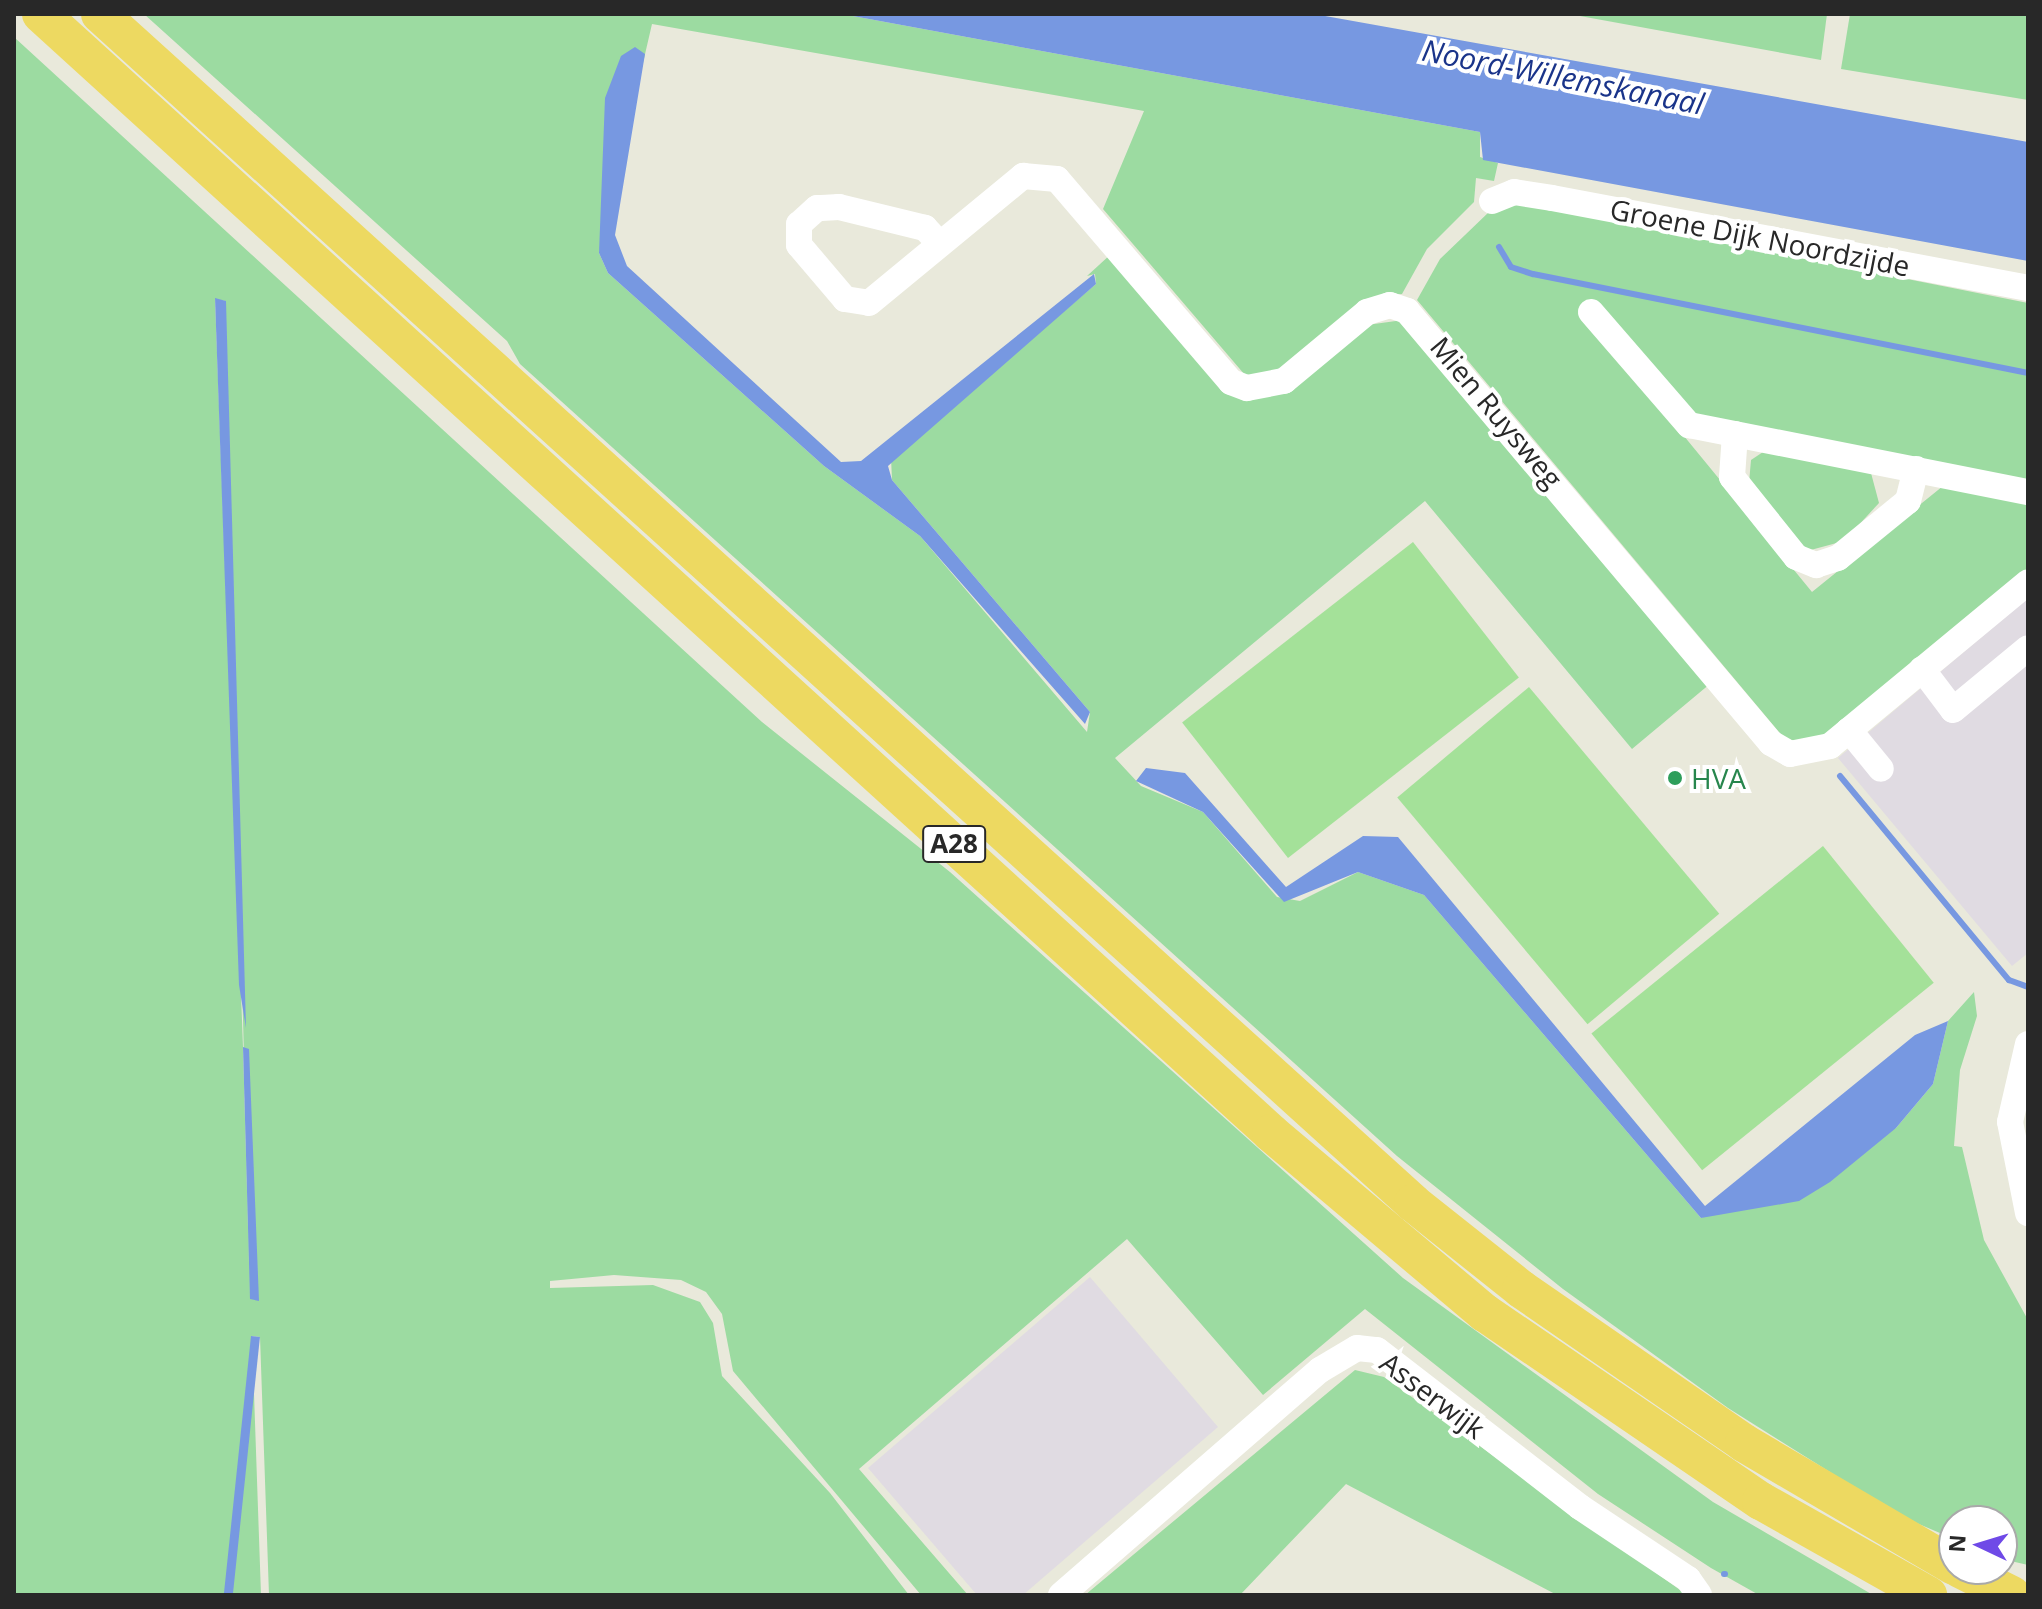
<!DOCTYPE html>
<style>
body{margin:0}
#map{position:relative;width:2042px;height:1609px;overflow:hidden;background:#e9e9db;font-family:"Open Sans",sans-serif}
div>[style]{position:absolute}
.industrial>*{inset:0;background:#e0dbe2}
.green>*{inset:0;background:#9cdba1}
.pitch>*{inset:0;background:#a4e199;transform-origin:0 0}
.water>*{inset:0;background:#7798e1;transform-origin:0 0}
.stream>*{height:6px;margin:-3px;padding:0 3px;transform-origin:3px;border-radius:3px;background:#7798e1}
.minor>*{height:26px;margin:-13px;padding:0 13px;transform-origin:13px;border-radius:13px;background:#fff}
.highway>*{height:38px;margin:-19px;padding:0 19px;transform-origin:19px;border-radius:19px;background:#edd961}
.dots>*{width:22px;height:22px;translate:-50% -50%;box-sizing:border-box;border:4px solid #fff;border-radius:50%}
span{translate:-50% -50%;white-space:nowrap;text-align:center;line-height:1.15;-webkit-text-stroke:8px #fff;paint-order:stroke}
.shield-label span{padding:2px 6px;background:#fff;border:2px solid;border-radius:6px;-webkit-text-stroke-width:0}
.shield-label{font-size:26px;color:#282828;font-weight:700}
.street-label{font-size:28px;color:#282828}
.leisure-label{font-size:28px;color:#27864d}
.left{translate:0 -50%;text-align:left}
.water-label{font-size:30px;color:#1a348a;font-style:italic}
.frame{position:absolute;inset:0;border:16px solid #282828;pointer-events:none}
.north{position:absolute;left:1938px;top:1505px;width:80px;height:80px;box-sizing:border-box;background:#fff;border:2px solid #a9a9a9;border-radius:50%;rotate:274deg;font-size:22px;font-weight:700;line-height:32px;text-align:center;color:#282828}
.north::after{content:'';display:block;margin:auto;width:28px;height:36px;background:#6f4ae7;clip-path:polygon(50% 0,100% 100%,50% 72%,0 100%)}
</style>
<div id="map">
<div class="industrial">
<i style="clip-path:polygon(2028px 598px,2028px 953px,2012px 966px,1838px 758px)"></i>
<i style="clip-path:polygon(1090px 1277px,1218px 1427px,1023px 1595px,977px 1595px,868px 1468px)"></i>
</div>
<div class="green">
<i style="clip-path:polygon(144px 14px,842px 14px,1480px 132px,1480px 157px,1498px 163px,1494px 181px,1476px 178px,1474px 202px,1427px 249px,1402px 294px,1380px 296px,1271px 375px,1245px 375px,1103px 209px,1144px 111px,652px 24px,599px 253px,608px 273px,824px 466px,920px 536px,1087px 732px,1090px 712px,892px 480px,891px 458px,1096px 284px,1095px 274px,1087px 276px,1111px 254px,1249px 398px,1285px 392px,1367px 325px,1403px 320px,1711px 683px,1632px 749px,1425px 501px,1115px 758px,1141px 786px,1203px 812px,1277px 897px,1300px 901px,1358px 872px,1424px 895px,1701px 1218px,1896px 1128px,1933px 1084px,1948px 1021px,1974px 992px,1977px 1016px,1960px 1070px,1954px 1146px,1962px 1147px,1984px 1240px,2028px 1320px,2028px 1565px,2002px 1559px,2002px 1521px,1954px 1521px,1954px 1539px,1900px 1516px,1728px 1408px,1563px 1289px,1397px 1156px,520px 364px,507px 341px)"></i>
<i style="clip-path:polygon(1569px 14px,1827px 14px,1821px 60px)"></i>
<i style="clip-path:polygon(1850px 14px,2028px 14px,2028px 100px,1841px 69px)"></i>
<i style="clip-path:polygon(evenodd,14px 37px,762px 722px,950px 872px,1403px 1278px,1713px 1502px,1873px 1595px,1759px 1595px,1711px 1568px,1598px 1494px,1365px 1309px,1263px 1395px,1127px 1239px,859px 1469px,968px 1595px,921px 1595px,733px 1371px,722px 1314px,706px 1292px,681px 1280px,614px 1275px,550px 1281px,550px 1288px,653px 1285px,700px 1302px,713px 1323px,722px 1376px,830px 1493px,909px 1595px,269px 1595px,260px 1337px,252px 1336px,261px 1595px,14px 1595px,14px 37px,215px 299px,225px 301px,250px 1299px,243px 1047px,215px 299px)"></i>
<i style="clip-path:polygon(1515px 201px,2028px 303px,2028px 480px,1692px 416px,1583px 313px,1812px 592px,1943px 486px,2028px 501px,2028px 568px,1825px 736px,1803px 743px,1784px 738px,1417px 300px,1440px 259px,1490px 211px)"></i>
<i style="clip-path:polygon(1763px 452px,1871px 473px,1879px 503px,1844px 541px,1807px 551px,1749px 483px,1751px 460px)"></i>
<i style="clip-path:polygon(1355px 1370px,1384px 1377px,1687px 1595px,1557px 1595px,1346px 1484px,1240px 1595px,1085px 1595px)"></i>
</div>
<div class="pitch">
<i style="left:1413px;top:542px;width:172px;height:293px;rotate:52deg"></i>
<i style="left:1529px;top:687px;width:296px;height:172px;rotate:50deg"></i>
<i style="left:1823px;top:846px;width:176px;height:298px;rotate:51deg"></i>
</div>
<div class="water">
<i style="clip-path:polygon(842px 14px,1314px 14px,2028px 142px,2028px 261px,1483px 160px,1480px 132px)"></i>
<i style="clip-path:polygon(635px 47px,645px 54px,615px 235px,627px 266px,841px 462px,861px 461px,1094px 274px,1096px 284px,888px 466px,892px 480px,1090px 712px,1085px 724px,920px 536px,824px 466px,608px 273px,599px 253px,605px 98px,621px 56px)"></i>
<i style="clip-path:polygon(215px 298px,226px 301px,246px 1028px,239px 985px)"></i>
<i style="clip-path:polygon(1146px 768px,1185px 773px,1286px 887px,1363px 836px,1398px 837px,1705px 1206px,1915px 1035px,1948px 1021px,1933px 1084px,1896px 1128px,1830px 1182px,1799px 1201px,1701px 1218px,1424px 895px,1358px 872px,1284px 902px,1203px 812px,1136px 781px)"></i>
<i style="clip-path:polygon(243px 1047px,249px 1049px,259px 1301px,250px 1299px)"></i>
<i style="left:251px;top:1336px;width:9px;height:259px;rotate:6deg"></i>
</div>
<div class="stream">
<i style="left:1499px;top:247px;width:23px;rotate:59deg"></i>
<i style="left:1511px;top:267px;width:23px;rotate:18deg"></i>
<i style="left:1533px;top:274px;width:505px;rotate:11.31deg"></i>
<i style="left:1840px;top:776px;width:265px;rotate:50.4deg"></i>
<i style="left:2009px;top:980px;width:20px;rotate:20deg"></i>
<i style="left:1724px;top:1574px;width:1px"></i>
</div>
<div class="minor">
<i style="left:1492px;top:201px;width:24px;rotate:-22deg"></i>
<i style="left:1514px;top:192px;width:38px;rotate:9deg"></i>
<i style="left:1552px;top:198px;width:484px;rotate:10.7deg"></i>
<i style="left:939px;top:243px;width:21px;rotate:-133deg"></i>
<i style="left:925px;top:228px;width:89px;rotate:-166.3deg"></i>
<i style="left:839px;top:207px;width:22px;rotate:177deg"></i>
<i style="left:817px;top:208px;width:24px;rotate:138deg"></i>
<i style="left:799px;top:224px;width:21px;rotate:90deg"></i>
<i style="left:799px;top:245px;width:71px;rotate:49.6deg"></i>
<i style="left:845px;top:299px;width:24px;rotate:9deg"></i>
<i style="left:869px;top:303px;width:200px;rotate:-39.5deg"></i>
<i style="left:1023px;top:176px;width:34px;rotate:5deg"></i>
<i style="left:1057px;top:179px;width:267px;rotate:49.4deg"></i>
<i style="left:1231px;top:382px;width:17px;rotate:21deg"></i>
<i style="left:1247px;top:388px;width:38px;rotate:-11deg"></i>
<i style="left:1284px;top:381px;width:108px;rotate:-39.7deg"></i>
<i style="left:1367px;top:312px;width:24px;rotate:-17deg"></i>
<i style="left:1390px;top:305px;width:18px;rotate:19deg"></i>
<i style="left:1407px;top:311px;width:565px;rotate:49.88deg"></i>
<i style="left:1771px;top:743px;width:22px;rotate:30deg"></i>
<i style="left:1790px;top:754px;width:41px;rotate:-11.3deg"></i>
<i style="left:1830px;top:746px;width:257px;rotate:-39.6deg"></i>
<i style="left:1591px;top:312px;width:150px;rotate:49.1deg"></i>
<i style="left:1689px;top:425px;width:346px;rotate:11.2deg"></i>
<i style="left:1735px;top:434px;width:43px;rotate:94deg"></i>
<i style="left:1732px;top:477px;width:102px;rotate:51.3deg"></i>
<i style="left:1796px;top:557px;width:22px;rotate:22deg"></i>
<i style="left:1816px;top:565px;width:23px;rotate:-18deg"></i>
<i style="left:1838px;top:558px;width:90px;rotate:-39.2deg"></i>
<i style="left:1908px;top:501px;width:33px;rotate:-76deg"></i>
<i style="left:1922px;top:669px;width:51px;rotate:52.9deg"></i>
<i style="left:1953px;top:710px;width:97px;rotate:-39.6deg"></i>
<i style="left:1849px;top:730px;width:50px;rotate:50.6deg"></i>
<i style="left:2028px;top:1044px;width:80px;rotate:103deg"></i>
<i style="left:2010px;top:1122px;width:93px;rotate:78.8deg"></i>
<i style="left:1061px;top:1595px;width:343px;rotate:-41deg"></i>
<i style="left:1320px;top:1370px;width:43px;rotate:-30.7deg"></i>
<i style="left:1357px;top:1348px;width:20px;rotate:6deg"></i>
<i style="left:1377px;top:1350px;width:257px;rotate:37.7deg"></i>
<i style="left:1580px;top:1507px;width:130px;rotate:33.7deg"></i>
<i style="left:1688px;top:1579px;width:19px;rotate:55deg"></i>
</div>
<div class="highway">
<i style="left:41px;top:14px;width:1663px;rotate:42.29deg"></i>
<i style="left:1271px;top:1133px;width:280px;rotate:40.1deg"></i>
<i style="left:1485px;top:1313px;width:334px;rotate:34.3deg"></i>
<i style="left:1761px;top:1501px;width:192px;rotate:29.4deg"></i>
<i style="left:100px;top:14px;width:1771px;rotate:42.16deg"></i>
<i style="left:1413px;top:1203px;width:138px;rotate:38.5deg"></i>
<i style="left:1521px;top:1289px;width:271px;rotate:34.6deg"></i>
<i style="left:1744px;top:1443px;width:243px;rotate:30.4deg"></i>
<i style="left:1960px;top:1569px;width:58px;rotate:26.6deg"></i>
</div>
<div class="dots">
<i style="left:1675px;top:778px;background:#2e9e5b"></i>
</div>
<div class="shield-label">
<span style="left:954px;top:844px">A28</span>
</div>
<div class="street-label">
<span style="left:1760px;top:237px;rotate:11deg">Groene Dijk Noordzijde</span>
<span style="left:1497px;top:412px;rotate:50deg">Mien Ruysweg</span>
<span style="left:1433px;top:1395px;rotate:37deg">Asserwijk</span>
</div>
<div class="leisure-label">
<span class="left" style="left:1691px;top:778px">HVA</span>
</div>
<div class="water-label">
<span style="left:1563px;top:77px;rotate:11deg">Noord-Willemskanaal</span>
</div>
<div class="frame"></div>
<div class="north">N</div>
</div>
